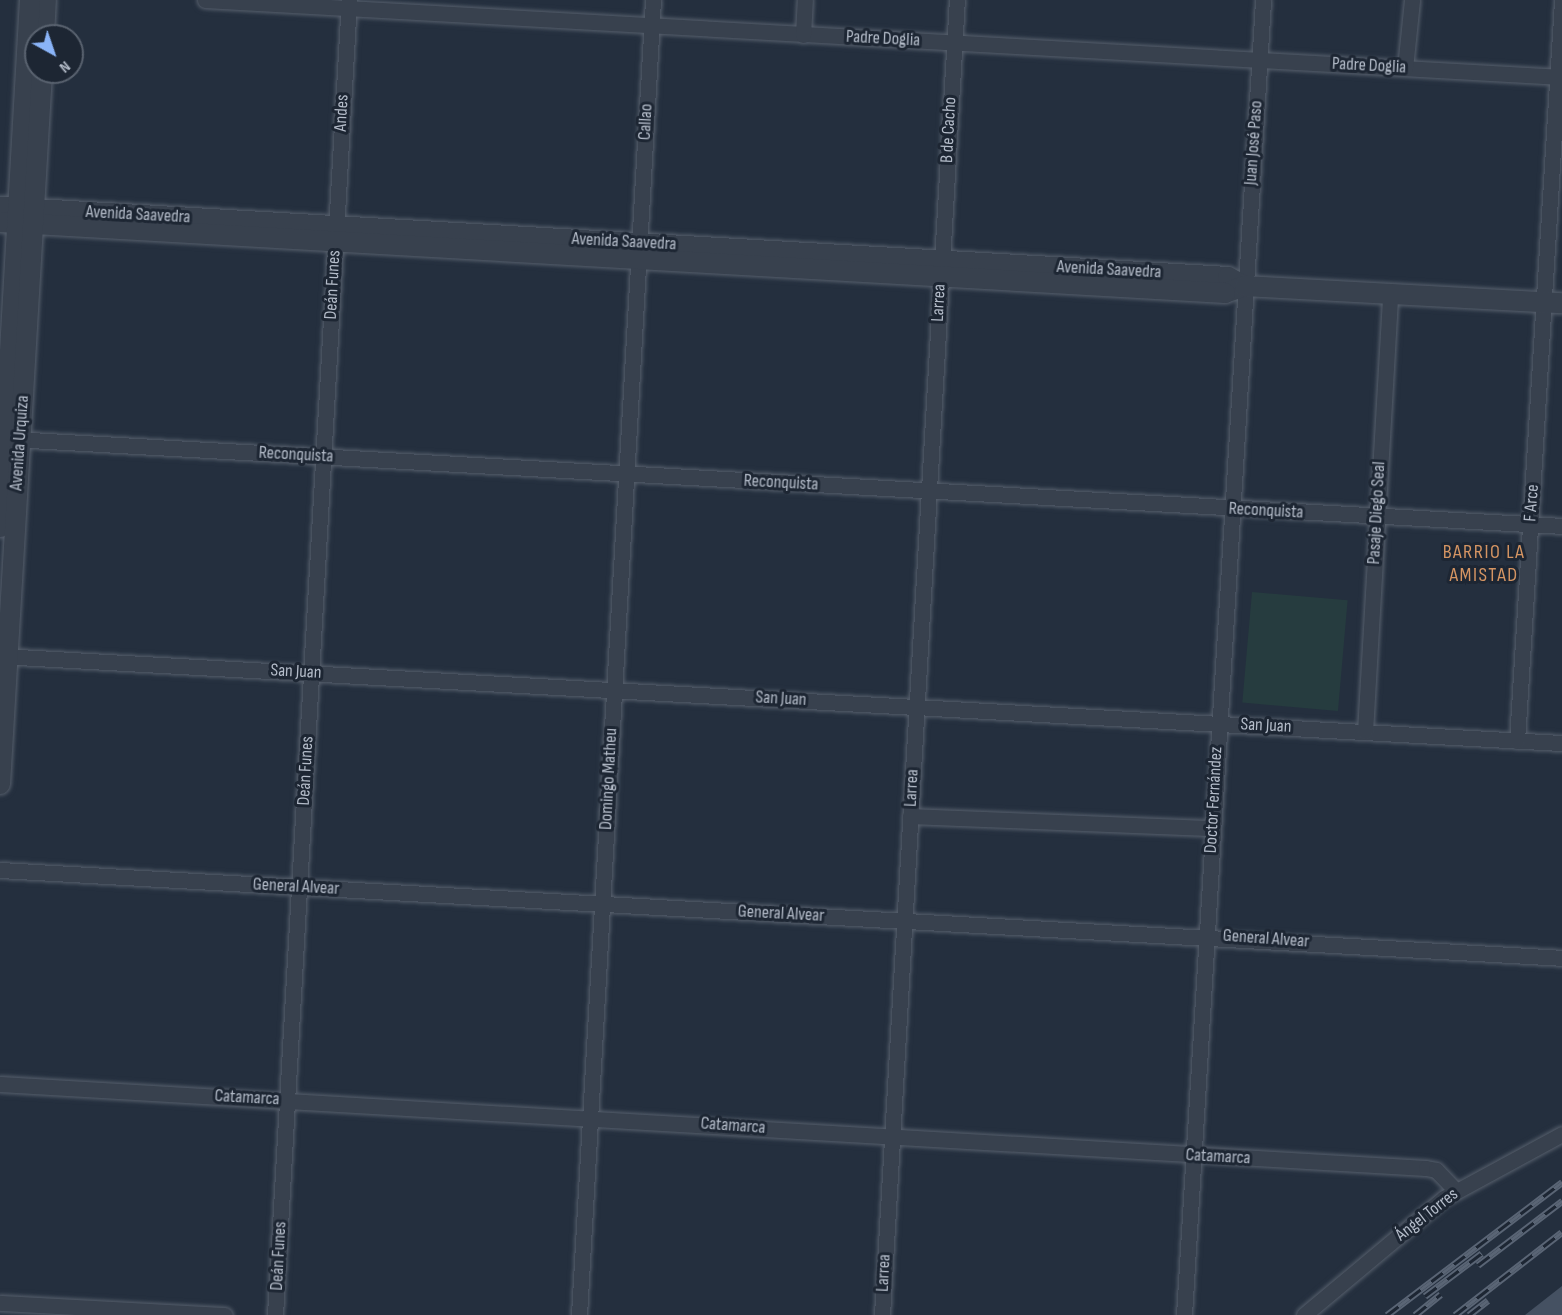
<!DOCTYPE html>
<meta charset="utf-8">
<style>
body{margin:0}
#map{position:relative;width:1562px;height:1315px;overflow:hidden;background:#242f3e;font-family:"Sofia Sans Condensed",sans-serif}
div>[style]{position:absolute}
.green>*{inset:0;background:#263c3f;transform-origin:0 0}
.building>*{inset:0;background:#455162}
.roads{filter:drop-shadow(0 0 2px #565f6c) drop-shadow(0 0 2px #565f6c)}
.minor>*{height:15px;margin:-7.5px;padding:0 7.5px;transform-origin:7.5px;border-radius:7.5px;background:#38414e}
.tertiary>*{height:20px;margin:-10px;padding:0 10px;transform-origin:10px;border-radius:10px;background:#38414e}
.rail>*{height:7px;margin-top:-3.5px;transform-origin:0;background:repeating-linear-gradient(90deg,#1d2633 0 14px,#5a6575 0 28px);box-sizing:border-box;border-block:2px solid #5a6575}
span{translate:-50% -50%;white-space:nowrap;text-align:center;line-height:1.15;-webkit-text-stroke:6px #1d2633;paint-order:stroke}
.street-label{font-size:18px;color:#b4bcc9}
.neighbourhood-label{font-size:20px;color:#d59563;letter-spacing:1.5px}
.north{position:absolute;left:24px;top:24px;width:60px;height:60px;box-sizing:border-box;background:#1d2633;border:2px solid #59626f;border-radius:50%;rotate:140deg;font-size:16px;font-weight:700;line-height:24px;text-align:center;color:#b4bcc9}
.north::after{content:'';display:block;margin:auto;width:21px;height:27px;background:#8ab4f8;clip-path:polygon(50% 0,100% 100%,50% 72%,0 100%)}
</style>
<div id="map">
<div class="green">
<i style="left:1252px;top:592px;width:96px;height:111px;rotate:5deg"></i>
</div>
<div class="building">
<i style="clip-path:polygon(1562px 1286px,1562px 1315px,1525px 1315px)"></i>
</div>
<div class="roads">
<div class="minor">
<i style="left:205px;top:0;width:1359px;rotate:3.25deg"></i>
<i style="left:803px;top:35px;width:35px;rotate:-87deg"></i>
<i style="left:1405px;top:68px;width:68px;rotate:-84.1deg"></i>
<i style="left:12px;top:439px;width:1552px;rotate:3.21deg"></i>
<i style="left:0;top:656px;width:1564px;rotate:3.19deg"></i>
<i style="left:1365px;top:732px;width:439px;rotate:-86.7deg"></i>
<i style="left:1517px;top:741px;width:742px;rotate:-86.52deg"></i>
<i style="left:910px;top:816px;width:303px;rotate:2.3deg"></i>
<i style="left:0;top:870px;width:1564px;rotate:3.22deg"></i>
<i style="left:0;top:1084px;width:1428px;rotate:3.37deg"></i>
<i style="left:1426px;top:1168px;width:10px;rotate:11deg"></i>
<i style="left:1436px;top:1170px;width:29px;rotate:46deg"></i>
<i style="left:0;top:1303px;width:225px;rotate:3.1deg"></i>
<i style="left:275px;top:1315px;width:1317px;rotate:-86.78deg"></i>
<i style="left:579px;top:1315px;width:1317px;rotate:-86.78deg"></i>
<i style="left:882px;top:1315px;width:1317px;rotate:-86.74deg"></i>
<i style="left:1184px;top:1315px;width:1317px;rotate:-86.56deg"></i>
<i style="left:1304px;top:1315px;width:182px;rotate:-39.9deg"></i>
<i style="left:1444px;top:1198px;width:134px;rotate:-28.5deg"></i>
</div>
<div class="tertiary">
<i style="left:44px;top:36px;width:36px;rotate:-87deg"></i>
<i style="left:0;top:207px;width:1230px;rotate:3.26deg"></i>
<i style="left:1228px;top:277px;width:19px;rotate:28deg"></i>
<i style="left:1245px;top:286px;width:21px;rotate:161deg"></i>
<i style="left:1225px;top:293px;width:1227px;rotate:-176.68deg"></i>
<i style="left:1245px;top:286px;width:317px;rotate:3.1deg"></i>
<i style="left:0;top:527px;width:528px;rotate:-86.74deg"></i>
<i style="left:0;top:784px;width:713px;rotate:-86.62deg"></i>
</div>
</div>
<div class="rail">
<i style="left:1478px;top:1265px;width:106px;rotate:-37.3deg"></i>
<i style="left:1425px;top:1296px;width:71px;rotate:-37deg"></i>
<i style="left:1387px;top:1315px;width:220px;rotate:-37.2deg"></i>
<i style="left:1415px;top:1315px;width:33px;rotate:-39deg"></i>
<i style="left:1455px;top:1315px;width:135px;rotate:-37.8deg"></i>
<i style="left:1469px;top:1315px;width:24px;rotate:-38deg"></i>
</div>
<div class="street-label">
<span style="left:883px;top:39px;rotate:3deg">Padre Doglia</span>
<span style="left:1369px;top:66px;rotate:3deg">Padre Doglia</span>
<span style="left:342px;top:113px;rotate:-87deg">Andes</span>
<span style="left:646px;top:122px;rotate:-87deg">Callao</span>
<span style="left:949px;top:130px;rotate:-87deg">B de Cacho</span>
<span style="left:1254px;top:143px;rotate:-86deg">Juan José Paso</span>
<span style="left:138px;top:215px;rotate:3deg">Avenida Saavedra</span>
<span style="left:624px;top:242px;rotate:3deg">Avenida Saavedra</span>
<span style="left:1109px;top:270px;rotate:3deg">Avenida Saavedra</span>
<span style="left:333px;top:285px;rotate:-87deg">Deán Funes</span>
<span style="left:939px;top:303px;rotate:-87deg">Larrea</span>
<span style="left:20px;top:443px;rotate:-86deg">Avenida Urquiza</span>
<span style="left:296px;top:455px;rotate:3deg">Reconquista</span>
<span style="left:781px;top:483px;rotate:3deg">Reconquista</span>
<span style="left:1532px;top:503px;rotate:-86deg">F Arce</span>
<span style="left:1266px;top:511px;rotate:3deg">Reconquista</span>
<span style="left:1377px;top:513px;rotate:-87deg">Pasaje Diego Seal</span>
<span style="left:296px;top:672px;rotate:3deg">San Juan</span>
<span style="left:781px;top:699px;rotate:3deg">San Juan</span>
<span style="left:1266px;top:726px;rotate:3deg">San Juan</span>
<span style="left:306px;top:771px;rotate:-87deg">Deán Funes</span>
<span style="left:609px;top:779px;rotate:-87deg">Domingo Matheu</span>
<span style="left:912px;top:788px;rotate:-87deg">Larrea</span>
<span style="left:1214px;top:800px;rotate:-87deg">Doctor Fernández</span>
<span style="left:296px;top:887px;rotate:3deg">General Alvear</span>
<span style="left:781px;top:914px;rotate:3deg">General Alvear</span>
<span style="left:1266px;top:939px;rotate:4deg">General Alvear</span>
<span style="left:247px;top:1098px;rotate:3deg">Catamarca</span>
<span style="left:733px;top:1126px;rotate:4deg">Catamarca</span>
<span style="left:1218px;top:1157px;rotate:3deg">Catamarca</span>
<span style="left:1427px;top:1215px;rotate:-38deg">Ángel Torres</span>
<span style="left:279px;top:1256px;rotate:-87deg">Deán Funes</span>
<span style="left:884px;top:1273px;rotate:-87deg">Larrea</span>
</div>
<div class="neighbourhood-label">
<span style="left:1484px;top:564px">BARRIO LA<br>AMISTAD</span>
</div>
<div class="north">N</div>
</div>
